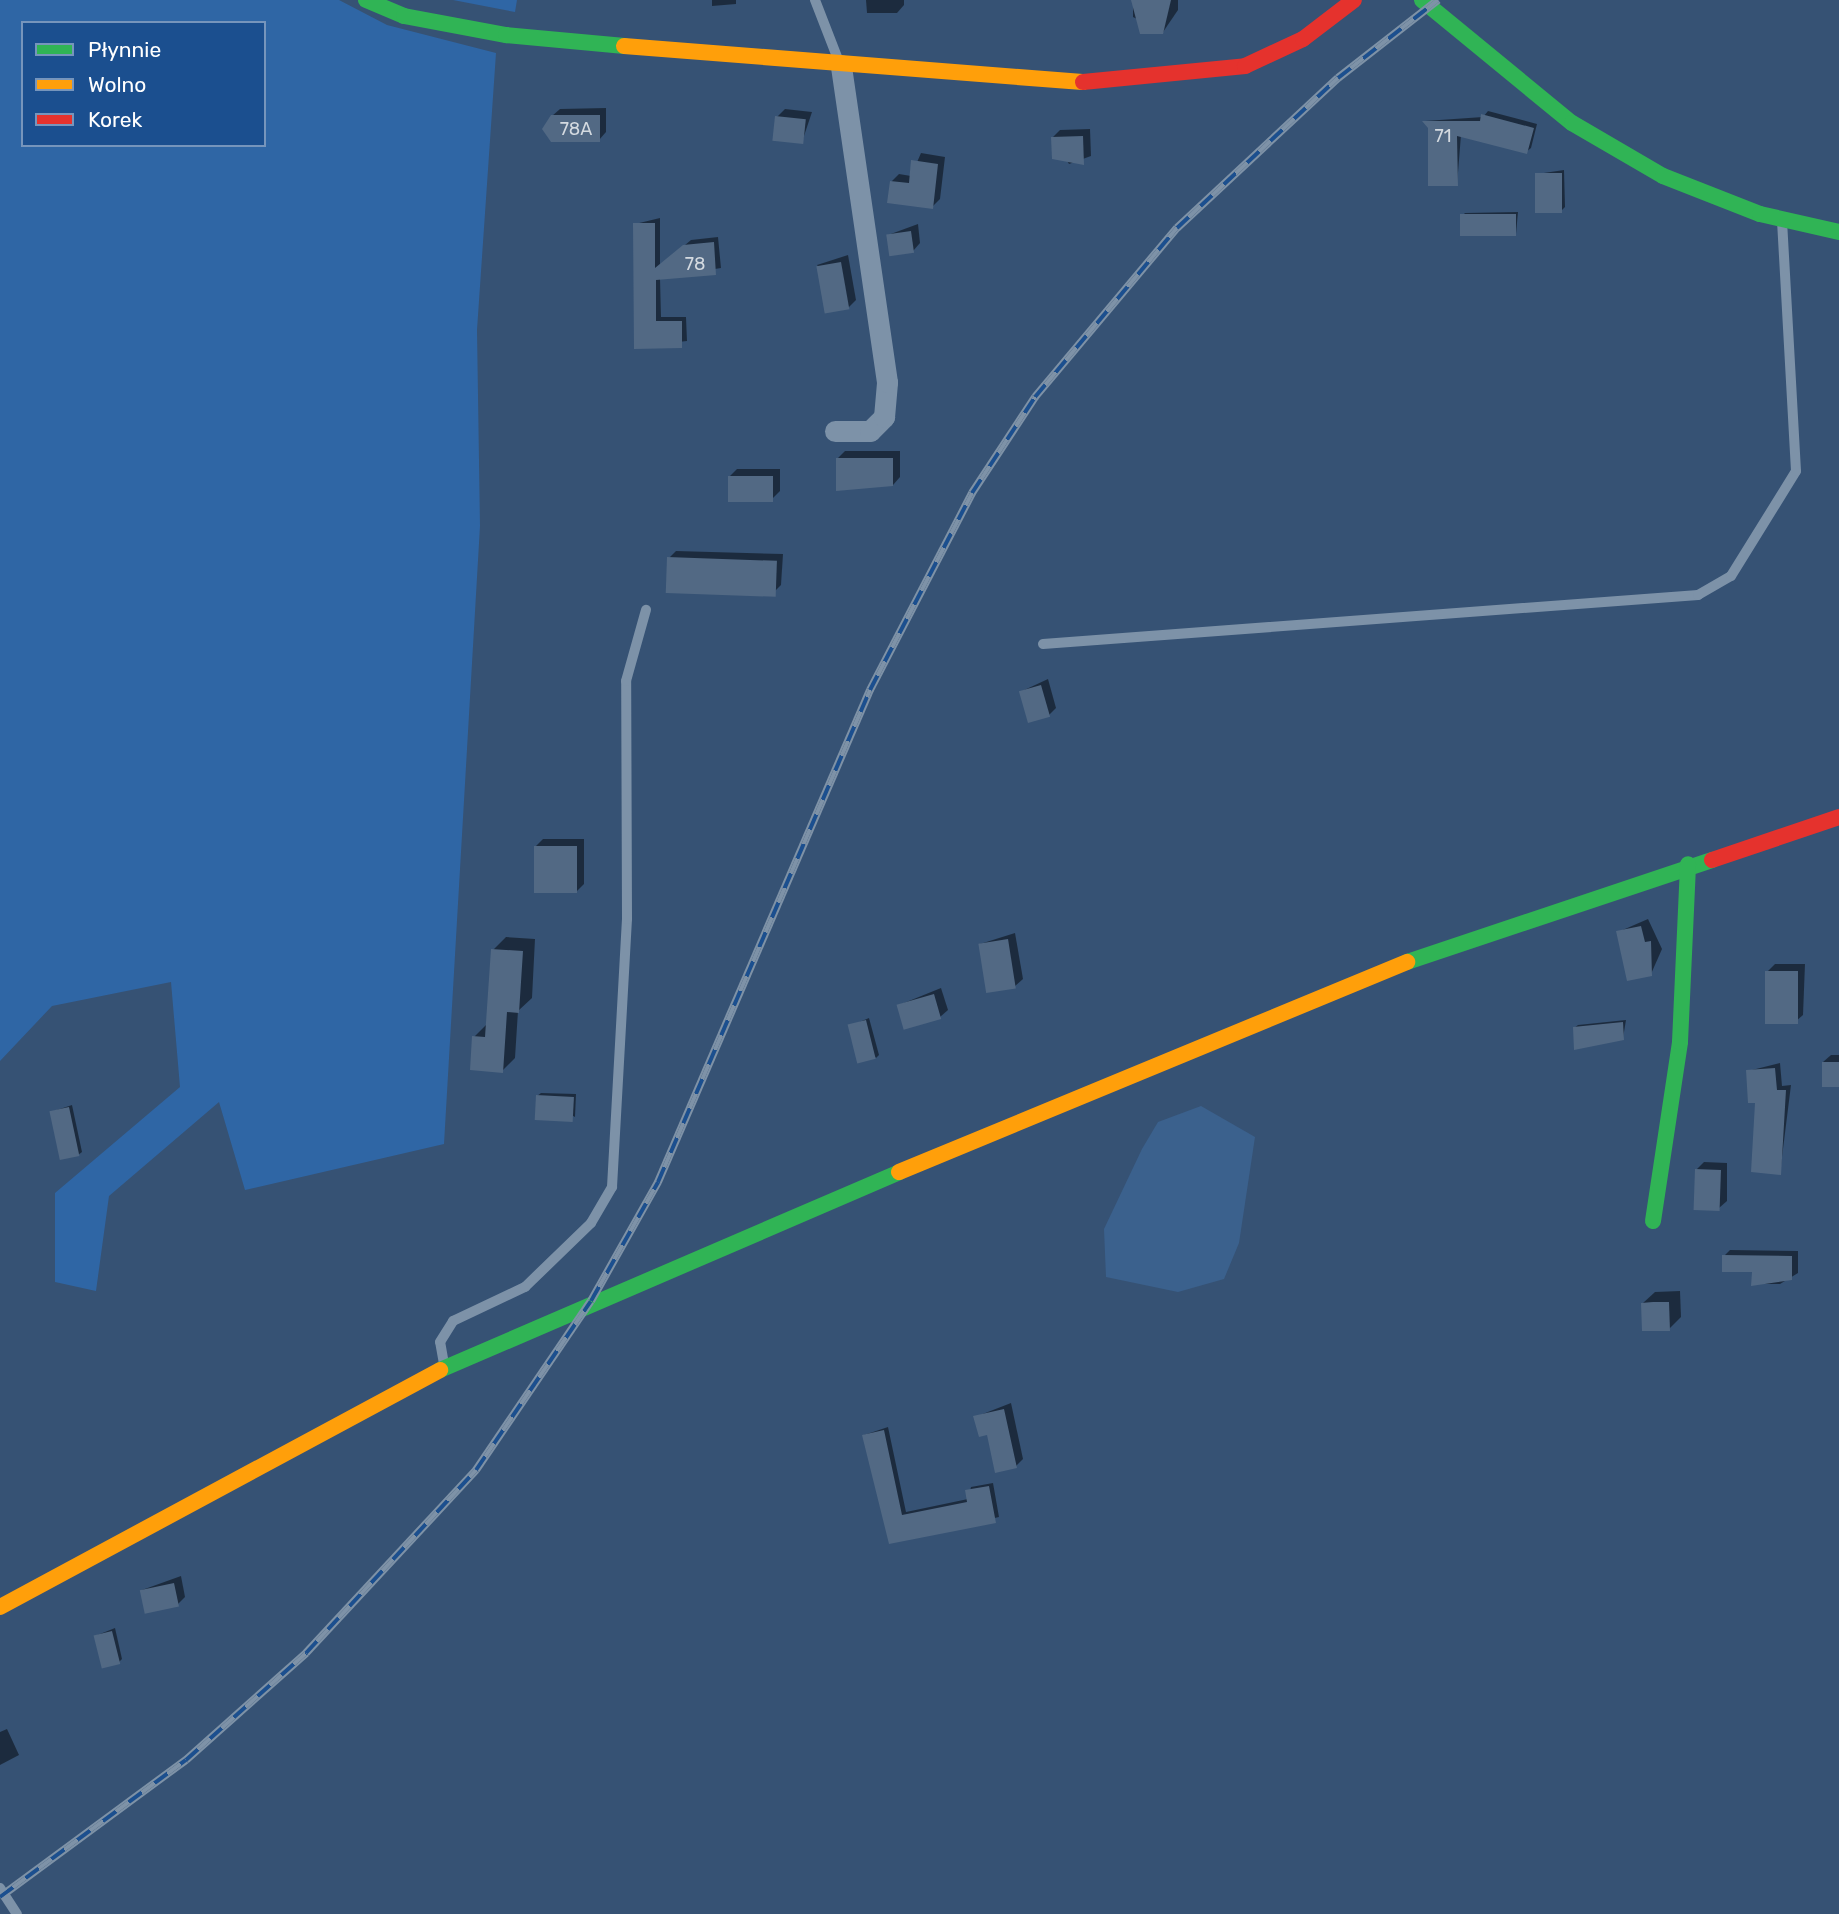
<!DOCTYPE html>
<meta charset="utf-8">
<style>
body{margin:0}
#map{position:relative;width:1839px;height:1914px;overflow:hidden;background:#365274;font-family:Rubik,sans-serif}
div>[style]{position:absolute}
.green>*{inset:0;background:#2f66a5}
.water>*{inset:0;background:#3b618d}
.shadow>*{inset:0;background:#0007}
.building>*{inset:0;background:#526984;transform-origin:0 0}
.lane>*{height:10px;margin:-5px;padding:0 5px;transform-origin:5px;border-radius:5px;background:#7d92a8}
.street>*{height:21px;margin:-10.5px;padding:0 10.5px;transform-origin:10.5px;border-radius:10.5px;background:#7d92a8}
.fast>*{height:16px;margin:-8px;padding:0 8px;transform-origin:8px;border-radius:8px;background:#30b455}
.slow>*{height:16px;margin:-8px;padding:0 8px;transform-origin:8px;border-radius:8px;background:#ff9f0a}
.jam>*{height:16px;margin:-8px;padding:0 8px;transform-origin:8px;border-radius:8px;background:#e5322d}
.rail>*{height:8px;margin-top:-4px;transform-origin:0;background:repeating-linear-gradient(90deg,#1b4f8f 0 16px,#7e92a7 0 32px);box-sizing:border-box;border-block:2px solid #7e92a7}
span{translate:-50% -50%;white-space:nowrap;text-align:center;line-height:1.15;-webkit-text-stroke:5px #1b4f8f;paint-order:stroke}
.number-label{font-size:18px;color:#d4dae0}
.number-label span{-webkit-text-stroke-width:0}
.legend{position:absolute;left:21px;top:21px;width:245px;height:126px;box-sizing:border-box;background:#1b4f8f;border:2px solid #7695bc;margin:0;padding:9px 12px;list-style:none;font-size:21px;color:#fff}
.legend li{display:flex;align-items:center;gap:14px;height:35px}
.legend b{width:35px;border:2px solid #7695bc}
</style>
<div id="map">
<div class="green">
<i style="clip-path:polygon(evenodd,0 0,339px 0,387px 25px,496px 53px,477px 330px,480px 526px,444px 1144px,245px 1190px,219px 1102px,109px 1196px,96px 1291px,55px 1282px,55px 1193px,180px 1087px,171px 982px,52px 1006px,0 1061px,0 0,23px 23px,264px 23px,264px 145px,23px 145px,23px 23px)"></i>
<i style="clip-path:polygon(453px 0,517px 0,515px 12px)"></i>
</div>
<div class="water">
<i style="clip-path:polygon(1201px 1106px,1255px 1137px,1239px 1243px,1224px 1279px,1178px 1292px,1106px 1277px,1104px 1229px,1142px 1149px,1158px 1122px)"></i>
</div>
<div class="shadow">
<i style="clip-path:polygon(712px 0,736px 0,736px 4px,712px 6px)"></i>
<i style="clip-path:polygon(866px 0,904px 0,904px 5px,897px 13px,867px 13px)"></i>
<i style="clip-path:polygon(1133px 0,1178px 0,1178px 10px,1163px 32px,1133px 17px)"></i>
<i style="clip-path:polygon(606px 108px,606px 132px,599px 140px,552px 116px,560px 109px)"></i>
<i style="clip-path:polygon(785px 109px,812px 112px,802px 142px,777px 117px)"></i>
<i style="clip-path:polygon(1488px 111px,1537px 124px,1531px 148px,1526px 152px,1461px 135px,1457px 185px,1425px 121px,1483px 117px)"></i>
<i style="clip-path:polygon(1090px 129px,1091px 156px,1069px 164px,1053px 137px,1060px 130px)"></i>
<i style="clip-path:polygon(921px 153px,945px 157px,940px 199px,932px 207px,891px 182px,899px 174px,911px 176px)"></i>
<i style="clip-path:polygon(1564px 170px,1565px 207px,1561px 211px,1537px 174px)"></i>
<i style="clip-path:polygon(1518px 212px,1516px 234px,1462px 216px,1465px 213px)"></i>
<i style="clip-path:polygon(660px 218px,660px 266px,691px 240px,718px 237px,721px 268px,660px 278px,661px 317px,686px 317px,687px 341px,635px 347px,635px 224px)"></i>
<i style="clip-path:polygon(918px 224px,920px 243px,913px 251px,888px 235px)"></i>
<i style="clip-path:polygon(848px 255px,856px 300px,848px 308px,817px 265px)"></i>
<i style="clip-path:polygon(845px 451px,900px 451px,900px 477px,893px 485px,838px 458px)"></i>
<i style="clip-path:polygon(737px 469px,780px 469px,780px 491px,772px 499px,729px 477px)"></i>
<i style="clip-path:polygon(676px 551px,783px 554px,781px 585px,774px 592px,669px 558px)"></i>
<i style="clip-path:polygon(1048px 679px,1056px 708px,1049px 715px,1020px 692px)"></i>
<i style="clip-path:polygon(543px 839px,584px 839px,584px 884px,576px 892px,536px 846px)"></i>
<i style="clip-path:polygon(1648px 919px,1662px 949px,1651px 974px,1618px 932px)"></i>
<i style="clip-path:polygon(1015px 933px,1023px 979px,1015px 986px,980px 944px)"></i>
<i style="clip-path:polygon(506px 937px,535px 939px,532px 998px,518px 1011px,515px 1058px,502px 1071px,474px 1037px,487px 1024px,493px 950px)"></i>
<i style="clip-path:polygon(1775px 964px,1805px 964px,1803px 1015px,1795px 1022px,1767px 972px)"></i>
<i style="clip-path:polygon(941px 988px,948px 1010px,940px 1017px,899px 1005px)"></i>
<i style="clip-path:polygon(869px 1018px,879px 1055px,876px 1058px,850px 1026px)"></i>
<i style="clip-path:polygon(1626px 1020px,1623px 1038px,1574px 1028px,1578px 1025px)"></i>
<i style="clip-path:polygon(1831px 1055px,1839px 1055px,1839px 1087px,1823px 1086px,1823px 1062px)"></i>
<i style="clip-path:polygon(1780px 1063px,1782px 1086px,1791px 1085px,1780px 1173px,1748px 1071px)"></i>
<i style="clip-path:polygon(541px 1093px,576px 1094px,575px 1117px,537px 1096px)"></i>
<i style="clip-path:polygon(72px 1105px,82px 1152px,78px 1155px,51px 1112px)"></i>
<i style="clip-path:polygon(1704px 1162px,1727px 1163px,1727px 1201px,1719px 1208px,1696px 1170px)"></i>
<i style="clip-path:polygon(1730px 1250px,1798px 1251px,1798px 1273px,1780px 1284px,1753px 1284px,1754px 1271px,1724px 1256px)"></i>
<i style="clip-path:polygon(1680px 1291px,1681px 1317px,1669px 1329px,1643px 1303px,1655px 1292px)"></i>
<i style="clip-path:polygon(1011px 1403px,1023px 1459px,1016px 1466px,975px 1417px)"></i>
<i style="clip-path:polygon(888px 1427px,906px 1512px,968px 1499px,971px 1487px,993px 1483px,999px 1517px,890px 1542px,864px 1435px)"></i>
<i style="clip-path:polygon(181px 1576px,185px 1597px,178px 1604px,142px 1590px)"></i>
<i style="clip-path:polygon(115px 1628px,122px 1659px,119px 1662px,95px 1636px)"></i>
<i style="clip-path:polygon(7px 1729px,19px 1755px,0 1765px,0 1732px)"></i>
</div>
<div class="building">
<i style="clip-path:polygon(1131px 0,1171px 0,1163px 34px,1140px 34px)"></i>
<i style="clip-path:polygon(1481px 114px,1534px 128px,1527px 154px,1457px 136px,1458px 186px,1428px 186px,1428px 128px,1422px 121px,1480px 121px)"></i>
<i style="clip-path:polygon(551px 115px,600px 115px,600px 142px,551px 142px,542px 129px)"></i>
<i style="left:775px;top:116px;width:31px;height:25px;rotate:6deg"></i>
<i style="clip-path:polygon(1083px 136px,1084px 165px,1052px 159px,1051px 137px)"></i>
<i style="clip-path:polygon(911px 160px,938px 164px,933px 209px,887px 203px,890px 181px,909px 183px)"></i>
<i style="left:1535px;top:173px;width:27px;height:40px"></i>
<i style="left:1516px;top:214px;width:22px;height:56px;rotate:90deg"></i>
<i style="clip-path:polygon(633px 223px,655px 223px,655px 268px,683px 245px,714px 242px,716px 275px,656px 280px,656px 321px,682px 321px,682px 348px,634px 349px)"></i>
<i style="left:911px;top:231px;width:22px;height:25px;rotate:82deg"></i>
<i style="left:841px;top:262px;width:48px;height:25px;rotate:80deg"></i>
<i style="clip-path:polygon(836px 458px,893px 458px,893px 486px,836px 491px)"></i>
<i style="left:728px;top:476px;width:45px;height:26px"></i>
<i style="left:667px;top:557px;width:110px;height:36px;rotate:2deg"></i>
<i style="left:1041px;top:685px;width:33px;height:23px;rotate:74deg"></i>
<i style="left:534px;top:846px;width:43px;height:47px"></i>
<i style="clip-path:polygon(1641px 926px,1645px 942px,1651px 941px,1652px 976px,1627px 981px,1616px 931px)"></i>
<i style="left:1008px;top:939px;width:50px;height:30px;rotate:81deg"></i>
<i style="clip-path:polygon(491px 949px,523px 951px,519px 1013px,507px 1012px,503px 1073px,470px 1070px,472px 1036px,485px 1037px)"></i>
<i style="left:1765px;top:971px;width:33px;height:53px"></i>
<i style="left:934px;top:994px;width:26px;height:39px;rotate:74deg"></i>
<i style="left:866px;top:1020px;width:40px;height:19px;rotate:76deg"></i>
<i style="clip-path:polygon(1623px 1022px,1624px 1040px,1574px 1050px,1573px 1027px)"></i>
<i style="left:1822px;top:1062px;width:17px;height:25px"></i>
<i style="clip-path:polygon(1775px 1068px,1777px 1090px,1786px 1090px,1781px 1175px,1751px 1172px,1755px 1103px,1748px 1103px,1746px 1070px)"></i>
<i style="left:536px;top:1095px;width:38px;height:25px;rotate:3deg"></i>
<i style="left:69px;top:1107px;width:50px;height:20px;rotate:78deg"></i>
<i style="left:1695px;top:1169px;width:26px;height:41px;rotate:2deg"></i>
<i style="clip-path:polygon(1722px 1255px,1792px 1256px,1792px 1280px,1751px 1286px,1752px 1272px,1722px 1272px)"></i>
<i style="clip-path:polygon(1653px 1302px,1669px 1302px,1670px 1331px,1642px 1331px,1641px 1303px)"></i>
<i style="clip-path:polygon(1004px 1409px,1017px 1468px,995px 1473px,987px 1435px,979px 1437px,973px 1416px)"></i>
<i style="clip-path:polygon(884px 1430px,902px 1515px,967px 1502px,965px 1490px,989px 1486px,996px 1523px,889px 1544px,862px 1435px)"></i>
<i style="left:174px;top:1583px;width:24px;height:35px;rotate:78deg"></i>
<i style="left:112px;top:1631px;width:34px;height:19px;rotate:76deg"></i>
</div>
<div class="lane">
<i style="left:815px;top:0;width:66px;rotate:68.8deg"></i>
<i style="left:1043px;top:644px;width:657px;rotate:-4.28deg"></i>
<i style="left:1698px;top:595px;width:38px;rotate:-30deg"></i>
<i style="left:1731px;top:576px;width:123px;rotate:-58.2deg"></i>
<i style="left:1796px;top:471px;width:250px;rotate:-93.2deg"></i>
<i style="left:444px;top:1364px;width:22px;rotate:-100deg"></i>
<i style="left:440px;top:1342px;width:25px;rotate:-58deg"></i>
<i style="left:453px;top:1321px;width:80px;rotate:-25.3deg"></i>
<i style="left:525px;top:1287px;width:92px;rotate:-44.1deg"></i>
<i style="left:591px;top:1223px;width:42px;rotate:-59.7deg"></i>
<i style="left:612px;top:1187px;width:268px;rotate:-86.8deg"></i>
<i style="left:627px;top:919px;width:238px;rotate:-90.2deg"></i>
<i style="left:626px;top:681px;width:74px;rotate:-74.3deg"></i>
<i style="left:0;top:1888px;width:31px;rotate:57deg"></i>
</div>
<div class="street">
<i style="left:835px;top:431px;width:35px"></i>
<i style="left:870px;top:431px;width:20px;rotate:-45deg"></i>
<i style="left:884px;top:417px;width:35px;rotate:-85deg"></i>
<i style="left:887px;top:382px;width:320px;rotate:-98.3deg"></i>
</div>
<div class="fast">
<i style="left:366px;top:0;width:41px;rotate:22.8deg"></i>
<i style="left:404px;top:16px;width:104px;rotate:10.6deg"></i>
<i style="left:506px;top:35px;width:119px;rotate:5.3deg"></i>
<i style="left:1422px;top:0;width:194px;rotate:39.4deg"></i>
<i style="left:1572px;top:123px;width:105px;rotate:30.2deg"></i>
<i style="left:1663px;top:176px;width:104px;rotate:21.4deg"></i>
<i style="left:1760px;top:214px;width:81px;rotate:12.8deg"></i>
<i style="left:1407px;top:962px;width:322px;rotate:-18.5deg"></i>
<i style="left:1653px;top:1221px;width:181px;rotate:-81.4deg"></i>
<i style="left:1680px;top:1042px;width:178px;rotate:-87.4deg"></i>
<i style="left:440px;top:1370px;width:500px;rotate:-23.3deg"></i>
</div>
<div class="slow">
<i style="left:624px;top:46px;width:460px;rotate:4.5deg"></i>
<i style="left:899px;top:1172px;width:550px;rotate:-22.46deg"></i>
<i style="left:0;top:1607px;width:500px;rotate:-28.3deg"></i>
</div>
<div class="jam">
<i style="left:1083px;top:82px;width:163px;rotate:-5.6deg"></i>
<i style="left:1245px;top:66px;width:64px;rotate:-25deg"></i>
<i style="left:1303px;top:39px;width:64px;rotate:-37.4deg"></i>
<i style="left:1712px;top:860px;width:134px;rotate:-18.7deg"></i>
</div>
<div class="rail">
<i style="left:0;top:1897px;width:231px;rotate:-36.4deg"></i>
<i style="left:186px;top:1760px;width:161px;rotate:-41.7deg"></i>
<i style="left:306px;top:1653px;width:250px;rotate:-47.1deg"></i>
<i style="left:476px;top:1470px;width:204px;rotate:-55.8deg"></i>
<i style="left:591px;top:1301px;width:137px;rotate:-60.6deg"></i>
<i style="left:658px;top:1182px;width:536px;rotate:-66.69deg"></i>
<i style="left:870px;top:690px;width:222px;rotate:-62.6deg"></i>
<i style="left:972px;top:493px;width:115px;rotate:-56.7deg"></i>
<i style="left:1035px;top:397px;width:221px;rotate:-50deg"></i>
<i style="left:1177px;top:228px;width:220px;rotate:-43deg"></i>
<i style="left:1338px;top:78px;width:127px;rotate:-38deg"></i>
</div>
<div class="number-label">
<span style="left:576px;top:129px">78A</span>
<span style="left:1443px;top:136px">71</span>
<span style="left:695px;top:264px">78</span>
</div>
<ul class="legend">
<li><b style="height:9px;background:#30b455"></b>Płynnie</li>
<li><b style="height:9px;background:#ff9f0a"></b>Wolno</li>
<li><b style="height:9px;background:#e5322d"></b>Korek</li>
</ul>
</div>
